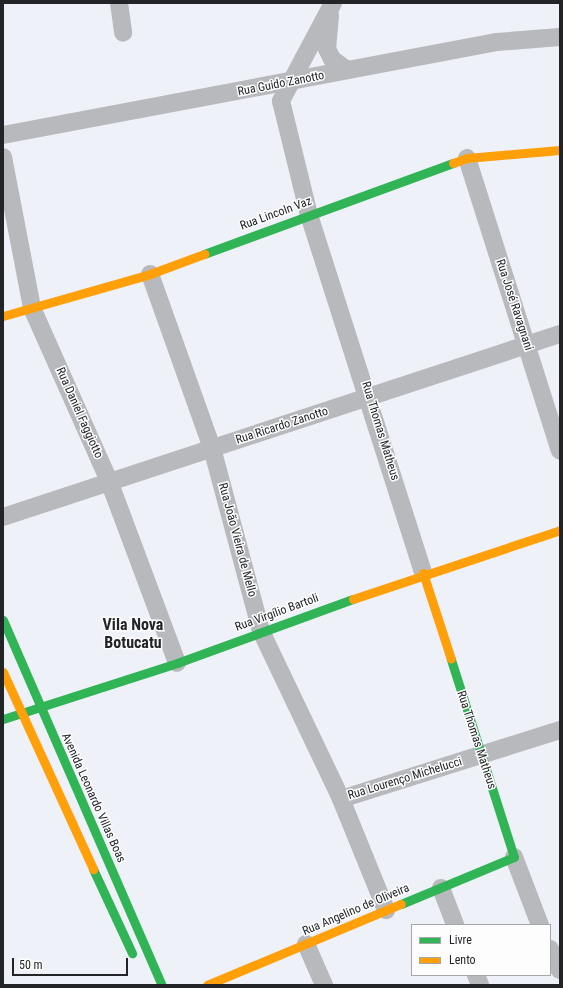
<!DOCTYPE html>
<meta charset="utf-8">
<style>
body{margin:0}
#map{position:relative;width:563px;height:988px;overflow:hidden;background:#eef1f8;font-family:"Roboto Condensed",sans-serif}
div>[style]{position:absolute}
.street>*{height:18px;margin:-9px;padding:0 9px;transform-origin:9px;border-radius:9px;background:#b8b9bc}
.fast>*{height:9px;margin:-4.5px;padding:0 4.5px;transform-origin:4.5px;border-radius:4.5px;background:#30b455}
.slow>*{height:9px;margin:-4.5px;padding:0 4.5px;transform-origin:4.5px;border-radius:4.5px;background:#ff9f0a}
span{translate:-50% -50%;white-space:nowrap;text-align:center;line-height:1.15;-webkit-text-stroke:3px #fdfdfd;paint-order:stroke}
.street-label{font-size:12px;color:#222428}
.district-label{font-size:16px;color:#222428;font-weight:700}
.frame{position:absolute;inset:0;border:4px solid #222428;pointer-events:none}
.legend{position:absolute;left:411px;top:924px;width:140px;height:52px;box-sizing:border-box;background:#fdfdfd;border:1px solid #a5a6a8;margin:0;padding:5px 7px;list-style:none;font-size:12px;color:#222428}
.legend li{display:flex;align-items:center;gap:8px;height:20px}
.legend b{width:20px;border:1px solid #a5a6a8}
.scale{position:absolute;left:12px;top:958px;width:116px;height:18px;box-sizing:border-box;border:2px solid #222428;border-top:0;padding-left:5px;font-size:12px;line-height:14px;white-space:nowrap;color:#222428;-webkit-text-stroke:3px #fdfdfd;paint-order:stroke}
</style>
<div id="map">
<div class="street">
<i style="left:119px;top:3px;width:30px;rotate:82deg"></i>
<i style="left:333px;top:3px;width:111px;rotate:118deg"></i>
<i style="left:281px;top:101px;width:117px;rotate:76.2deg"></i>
<i style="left:309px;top:215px;width:376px;rotate:72.3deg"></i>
<i style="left:330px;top:15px;width:34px;rotate:95deg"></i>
<i style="left:327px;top:49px;width:11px;rotate:63deg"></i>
<i style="left:332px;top:59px;width:19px;rotate:36deg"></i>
<i style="left:3px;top:135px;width:503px;rotate:-10.66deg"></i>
<i style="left:497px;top:42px;width:63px;rotate:-4.5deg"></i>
<i style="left:3px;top:157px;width:154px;rotate:79.1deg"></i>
<i style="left:32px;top:308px;width:189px;rotate:66deg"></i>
<i style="left:109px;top:481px;width:194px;rotate:69.5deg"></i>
<i style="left:467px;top:158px;width:307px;rotate:72.4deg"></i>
<i style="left:150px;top:274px;width:185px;rotate:70.4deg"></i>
<i style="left:212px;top:448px;width:189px;rotate:75deg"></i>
<i style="left:261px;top:631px;width:186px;rotate:64.5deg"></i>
<i style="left:341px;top:799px;width:120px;rotate:67.9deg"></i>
<i style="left:3px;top:517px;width:586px;rotate:-18.19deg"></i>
<i style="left:341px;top:799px;width:230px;rotate:-17.5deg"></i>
<i style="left:514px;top:857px;width:73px;rotate:69.1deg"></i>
<i style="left:441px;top:888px;width:40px;rotate:69deg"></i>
<i style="left:306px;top:944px;width:45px;rotate:66.3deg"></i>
<i style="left:550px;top:949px;width:23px;rotate:65deg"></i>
<i style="left:476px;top:975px;width:11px;rotate:68deg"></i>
</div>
<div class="fast">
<i style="left:204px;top:254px;width:265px;rotate:-20.1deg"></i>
<i style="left:3px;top:620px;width:398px;rotate:66.5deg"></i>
<i style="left:3px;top:719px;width:183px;rotate:-17.8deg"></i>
<i style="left:177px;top:663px;width:187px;rotate:-20deg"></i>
<i style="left:93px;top:869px;width:93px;rotate:65.1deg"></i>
<i style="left:401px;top:904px;width:122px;rotate:-22.6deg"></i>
<i style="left:514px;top:857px;width:208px;rotate:-107.7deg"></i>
</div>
<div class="slow">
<i style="left:453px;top:163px;width:15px;rotate:-20deg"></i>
<i style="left:467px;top:158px;width:93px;rotate:-4.9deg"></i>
<i style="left:3px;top:316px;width:153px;rotate:-15.9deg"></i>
<i style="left:150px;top:274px;width:58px;rotate:-20.3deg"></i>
<i style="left:423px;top:573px;width:90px;rotate:72deg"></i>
<i style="left:353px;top:599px;width:218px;rotate:-18.4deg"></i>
<i style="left:3px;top:672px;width:217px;rotate:65.4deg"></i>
<i style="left:207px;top:985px;width:210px;rotate:-22.7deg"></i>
</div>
<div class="street-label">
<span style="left:281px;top:84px;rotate:-11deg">Rua Guido Zanotto</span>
<span style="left:276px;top:214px;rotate:-20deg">Rua Lincoln Vaz</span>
<span style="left:514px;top:305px;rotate:72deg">Rua José Ravagnani</span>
<span style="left:79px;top:413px;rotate:66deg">Rua Daniel Faggiotto</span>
<span style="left:282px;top:426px;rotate:-18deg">Rua Ricardo Zanotto</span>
<span style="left:380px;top:431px;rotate:73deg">Rua Thomas Matheus</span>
<span style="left:237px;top:540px;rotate:75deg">Rua João Vieira de Mello</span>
<span style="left:277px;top:613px;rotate:-20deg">Rua Virgílio Bartoli</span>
<span style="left:476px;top:740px;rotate:72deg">Rua Thomas Matheus</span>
<span style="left:405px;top:779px;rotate:-17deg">Rua Lourenço Michelucci</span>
<span style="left:93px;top:798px;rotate:66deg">Avenida Leonardo Villas Boas</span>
<span style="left:356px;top:910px;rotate:-23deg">Rua Angelino de Oliveira</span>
</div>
<div class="district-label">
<span style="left:133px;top:634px">Vila Nova<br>Botucatu</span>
</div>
<div class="frame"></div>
<ul class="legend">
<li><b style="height:5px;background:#30b455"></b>Livre</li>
<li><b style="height:5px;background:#ff9f0a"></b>Lento</li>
</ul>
<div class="scale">50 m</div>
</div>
